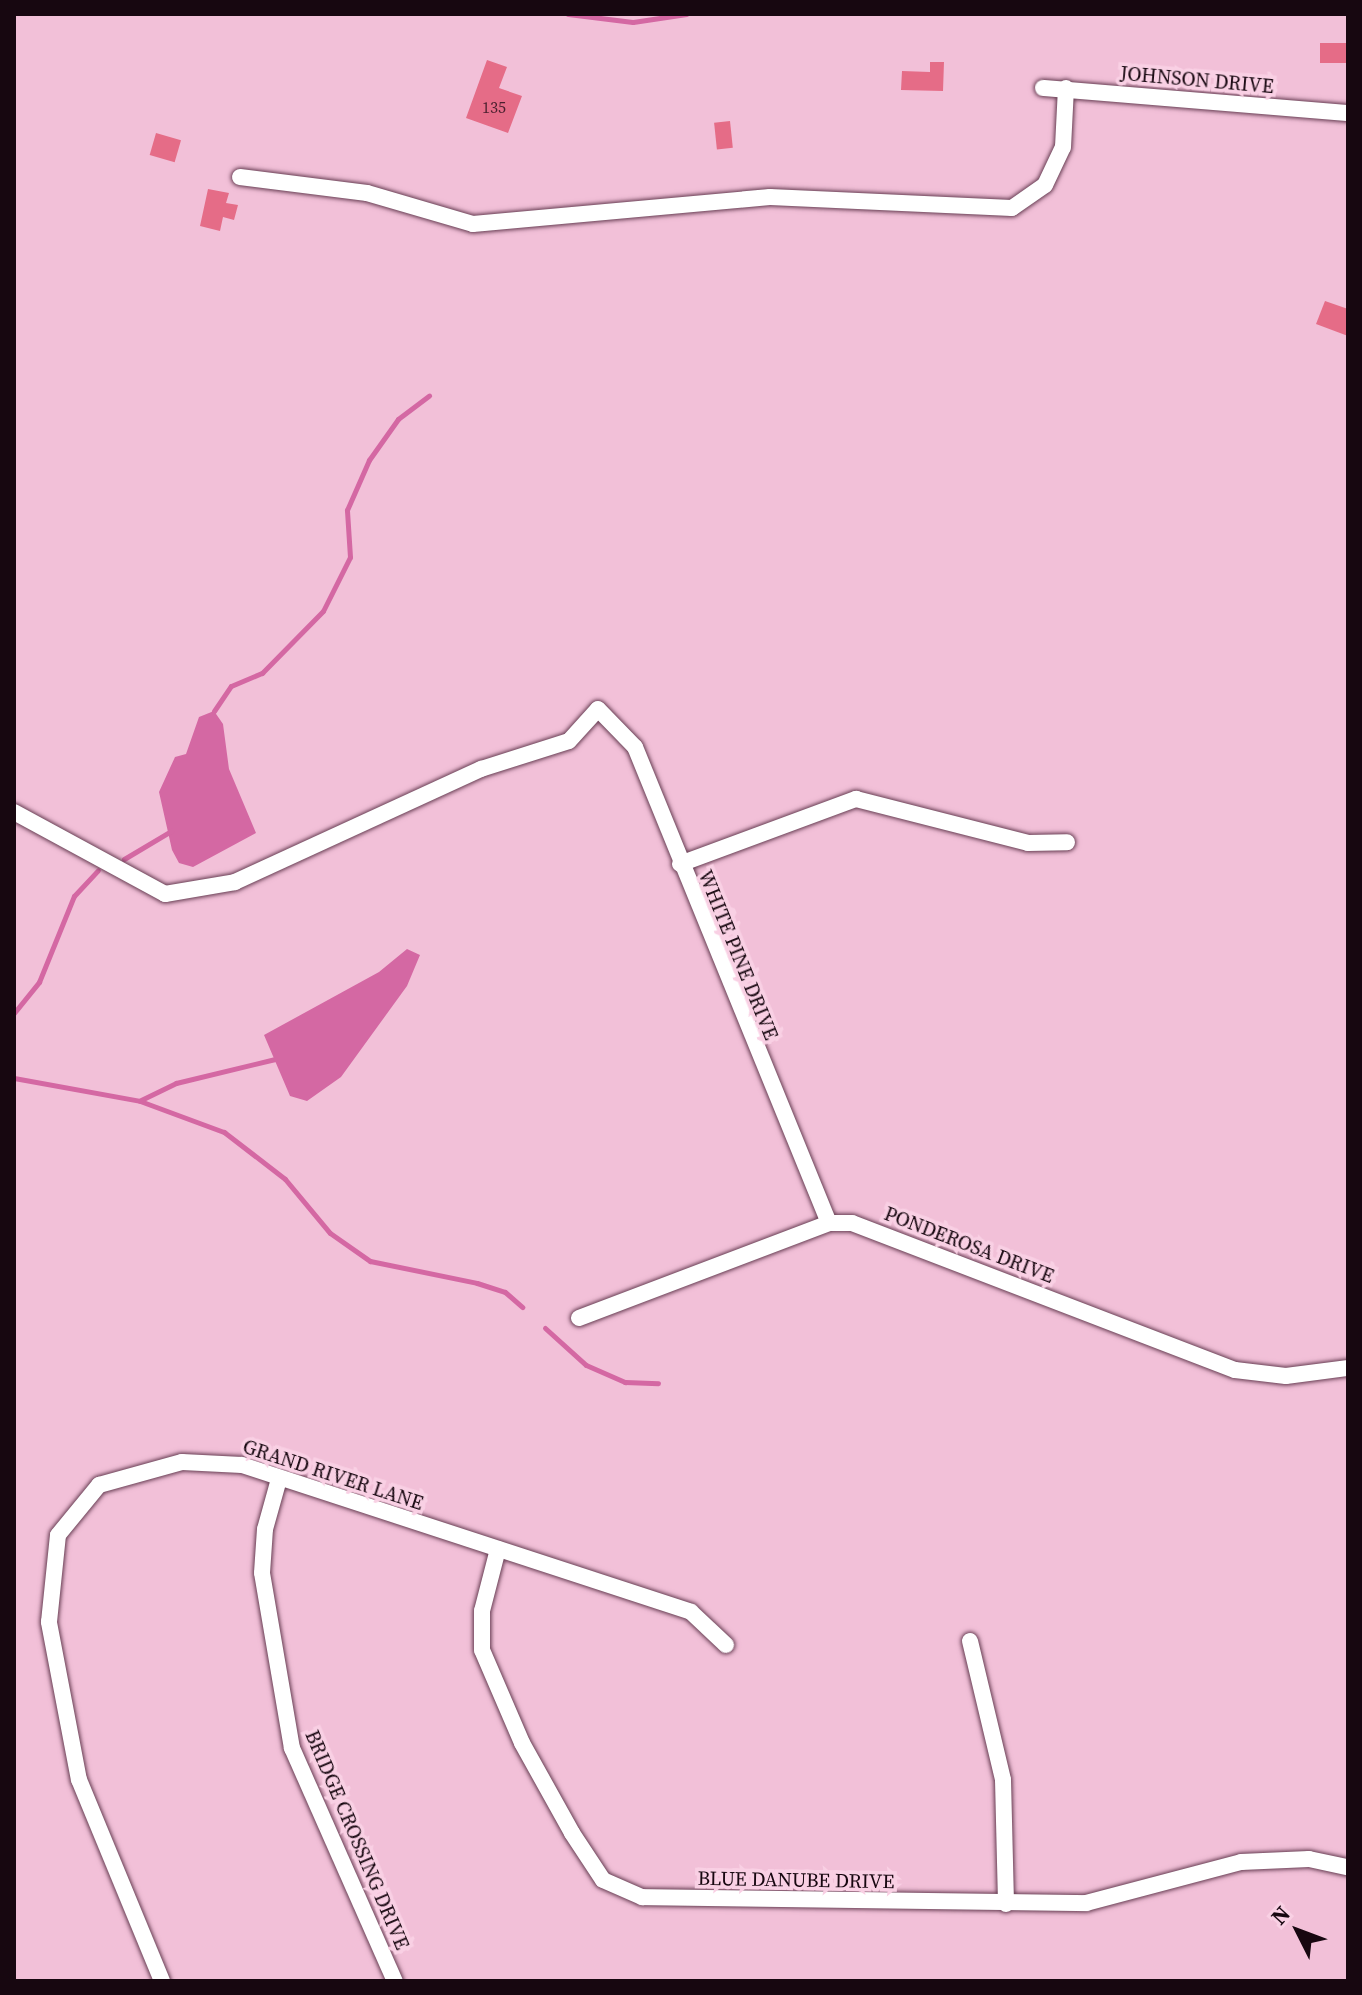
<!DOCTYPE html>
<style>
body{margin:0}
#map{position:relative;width:1362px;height:1995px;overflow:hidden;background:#f2c0d8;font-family:"Source Serif 4",serif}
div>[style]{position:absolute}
.water>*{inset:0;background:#d468a3}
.stream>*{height:5px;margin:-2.5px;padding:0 2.5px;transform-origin:2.5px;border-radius:2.5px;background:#d468a3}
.building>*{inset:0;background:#e56c87;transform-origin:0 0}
.roads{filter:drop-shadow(0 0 2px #683e54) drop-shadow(0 0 2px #683e54)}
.minor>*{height:16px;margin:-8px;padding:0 8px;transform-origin:8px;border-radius:8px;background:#fff}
span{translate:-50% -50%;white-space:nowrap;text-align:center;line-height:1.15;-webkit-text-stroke:7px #f9d0e4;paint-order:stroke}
.number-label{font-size:16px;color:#4a202e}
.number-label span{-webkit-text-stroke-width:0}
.street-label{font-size:20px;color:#170710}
.frame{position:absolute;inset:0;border:16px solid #170710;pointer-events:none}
.north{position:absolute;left:1258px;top:1891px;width:80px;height:80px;-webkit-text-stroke:6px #f9d0e4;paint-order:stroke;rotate:312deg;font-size:22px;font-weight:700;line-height:32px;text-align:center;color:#170710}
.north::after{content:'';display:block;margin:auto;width:28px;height:36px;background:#170710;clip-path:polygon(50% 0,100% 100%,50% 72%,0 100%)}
</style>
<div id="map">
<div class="water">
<i style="clip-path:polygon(214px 711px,223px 724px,229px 769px,256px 833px,193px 867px,179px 863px,172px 850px,159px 792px,175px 757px,186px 754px,199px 717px)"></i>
<i style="clip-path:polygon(407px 949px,420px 955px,407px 986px,341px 1077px,307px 1101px,290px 1096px,264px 1035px,379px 972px)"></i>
</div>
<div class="stream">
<i style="left:568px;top:14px;width:65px;rotate:7deg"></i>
<i style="left:633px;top:22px;width:54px;rotate:-8.6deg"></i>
<i style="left:214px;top:711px;width:30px;rotate:-56deg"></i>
<i style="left:231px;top:686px;width:34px;rotate:-23deg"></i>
<i style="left:262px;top:673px;width:87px;rotate:-45.5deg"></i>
<i style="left:323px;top:611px;width:60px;rotate:-63.4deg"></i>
<i style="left:350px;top:557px;width:47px;rotate:-93.7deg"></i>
<i style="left:347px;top:510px;width:55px;rotate:-66.3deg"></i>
<i style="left:369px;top:460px;width:50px;rotate:-54.7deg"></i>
<i style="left:398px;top:419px;width:39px;rotate:-37deg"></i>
<i style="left:124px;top:859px;width:55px;rotate:-30.8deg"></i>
<i style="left:14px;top:1013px;width:40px;rotate:-51deg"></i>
<i style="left:39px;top:982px;width:93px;rotate:-67.9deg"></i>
<i style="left:74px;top:896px;width:35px;rotate:-47deg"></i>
<i style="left:14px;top:1078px;width:128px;rotate:10.3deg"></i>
<i style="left:140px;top:1101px;width:90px;rotate:20.3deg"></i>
<i style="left:224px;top:1132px;width:77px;rotate:37.6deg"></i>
<i style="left:285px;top:1179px;width:70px;rotate:50.2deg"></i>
<i style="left:330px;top:1233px;width:49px;rotate:35deg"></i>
<i style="left:370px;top:1261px;width:109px;rotate:11.6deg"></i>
<i style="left:477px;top:1283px;width:29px;rotate:18deg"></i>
<i style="left:505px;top:1292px;width:23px;rotate:41deg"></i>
<i style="left:141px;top:1100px;width:39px;rotate:-26deg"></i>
<i style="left:176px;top:1083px;width:102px;rotate:-13.6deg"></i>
<i style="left:545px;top:1328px;width:55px;rotate:42.1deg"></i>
<i style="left:586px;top:1365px;width:43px;rotate:23.6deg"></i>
<i style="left:625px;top:1382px;width:33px;rotate:2deg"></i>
</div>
<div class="building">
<i style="left:1320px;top:43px;width:28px;height:20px"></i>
<i style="clip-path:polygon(487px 60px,507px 67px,499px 88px,522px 96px,508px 133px,466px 118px)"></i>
<i style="clip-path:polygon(930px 62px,944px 62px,943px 91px,901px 90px,902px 71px,930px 72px)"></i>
<i style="left:730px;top:121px;width:27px;height:16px;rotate:84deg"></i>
<i style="left:156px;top:133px;width:26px;height:23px;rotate:16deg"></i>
<i style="clip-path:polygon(208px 189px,229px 193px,226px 203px,238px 205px,234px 220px,223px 217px,220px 231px,200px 226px)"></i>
<i style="clip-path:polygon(1325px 301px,1348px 309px,1348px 336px,1316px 324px)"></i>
</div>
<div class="roads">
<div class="minor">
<i style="left:1043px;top:88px;width:306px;rotate:4.7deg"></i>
<i style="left:240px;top:177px;width:128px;rotate:7.2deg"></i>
<i style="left:367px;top:193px;width:110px;rotate:16.3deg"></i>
<i style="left:473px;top:224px;width:298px;rotate:-5.2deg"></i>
<i style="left:770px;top:197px;width:242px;rotate:2.6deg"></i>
<i style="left:1012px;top:208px;width:40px;rotate:-34.9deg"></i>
<i style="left:1045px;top:185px;width:42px;rotate:-64.7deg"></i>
<i style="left:1063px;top:147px;width:59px;rotate:-87.1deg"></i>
<i style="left:14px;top:812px;width:172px;rotate:28.5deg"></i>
<i style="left:165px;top:894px;width:71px;rotate:-9.7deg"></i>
<i style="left:235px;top:882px;width:271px;rotate:-24.7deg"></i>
<i style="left:481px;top:769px;width:92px;rotate:-17.7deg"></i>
<i style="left:569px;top:741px;width:43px;rotate:-47.8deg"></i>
<i style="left:598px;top:709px;width:53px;rotate:45.8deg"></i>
<i style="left:635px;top:747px;width:514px;rotate:67.83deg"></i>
<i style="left:680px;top:864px;width:188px;rotate:-20.3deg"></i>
<i style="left:856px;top:799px;width:178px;rotate:14.3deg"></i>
<i style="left:1028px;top:843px;width:39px;rotate:-1deg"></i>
<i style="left:579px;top:1318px;width:267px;rotate:-20.8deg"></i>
<i style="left:829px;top:1223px;width:23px"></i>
<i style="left:852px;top:1223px;width:410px;rotate:21deg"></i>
<i style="left:1235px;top:1370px;width:51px;rotate:6.7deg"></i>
<i style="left:1286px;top:1376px;width:63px;rotate:-7.4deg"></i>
<i style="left:279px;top:1479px;width:52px;rotate:105.6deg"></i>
<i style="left:265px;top:1529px;width:44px;rotate:93.9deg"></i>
<i style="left:262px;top:1573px;width:178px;rotate:80.3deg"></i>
<i style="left:292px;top:1748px;width:255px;rotate:66.2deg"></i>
<i style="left:498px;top:1549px;width:64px;rotate:104.5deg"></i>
<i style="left:482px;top:1611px;width:39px;rotate:90deg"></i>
<i style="left:482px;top:1650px;width:101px;rotate:66.7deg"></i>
<i style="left:522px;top:1743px;width:103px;rotate:60.9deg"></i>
<i style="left:572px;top:1833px;width:56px;rotate:56.6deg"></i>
<i style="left:603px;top:1880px;width:43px;rotate:23.6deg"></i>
<i style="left:642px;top:1897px;width:444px;rotate:0.8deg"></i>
<i style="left:1086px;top:1903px;width:160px;rotate:-14.8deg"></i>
<i style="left:1241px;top:1862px;width:68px;rotate:-2.5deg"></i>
<i style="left:1309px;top:1859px;width:40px;rotate:12deg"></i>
<i style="left:970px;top:1641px;width:143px;rotate:76.6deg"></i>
<i style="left:1003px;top:1780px;width:124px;rotate:88.6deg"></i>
<i style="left:162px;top:1981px;width:217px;rotate:-112.4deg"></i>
<i style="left:79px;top:1780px;width:161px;rotate:-100.8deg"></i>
<i style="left:49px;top:1622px;width:87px;rotate:-84.1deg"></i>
<i style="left:58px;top:1535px;width:65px;rotate:-50.6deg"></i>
<i style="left:99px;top:1485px;width:86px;rotate:-15.5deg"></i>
<i style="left:182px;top:1462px;width:60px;rotate:2.9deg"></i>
<i style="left:242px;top:1465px;width:472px;rotate:18.1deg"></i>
<i style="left:691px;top:1612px;width:48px;rotate:43.3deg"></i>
</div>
</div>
<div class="number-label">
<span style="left:494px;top:107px">135</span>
</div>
<div class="street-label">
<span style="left:1197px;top:80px;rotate:5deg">JOHNSON DRIVE</span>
<span style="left:738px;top:955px;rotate:68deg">WHITE PINE DRIVE</span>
<span style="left:969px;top:1245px;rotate:21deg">PONDEROSA DRIVE</span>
<span style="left:333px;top:1475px;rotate:18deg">GRAND RIVER LANE</span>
<span style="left:357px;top:1840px;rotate:67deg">BRIDGE CROSSING DRIVE</span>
<span style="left:796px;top:1880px;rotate:1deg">BLUE DANUBE DRIVE</span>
</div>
<div class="frame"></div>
<div class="north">N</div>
</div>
